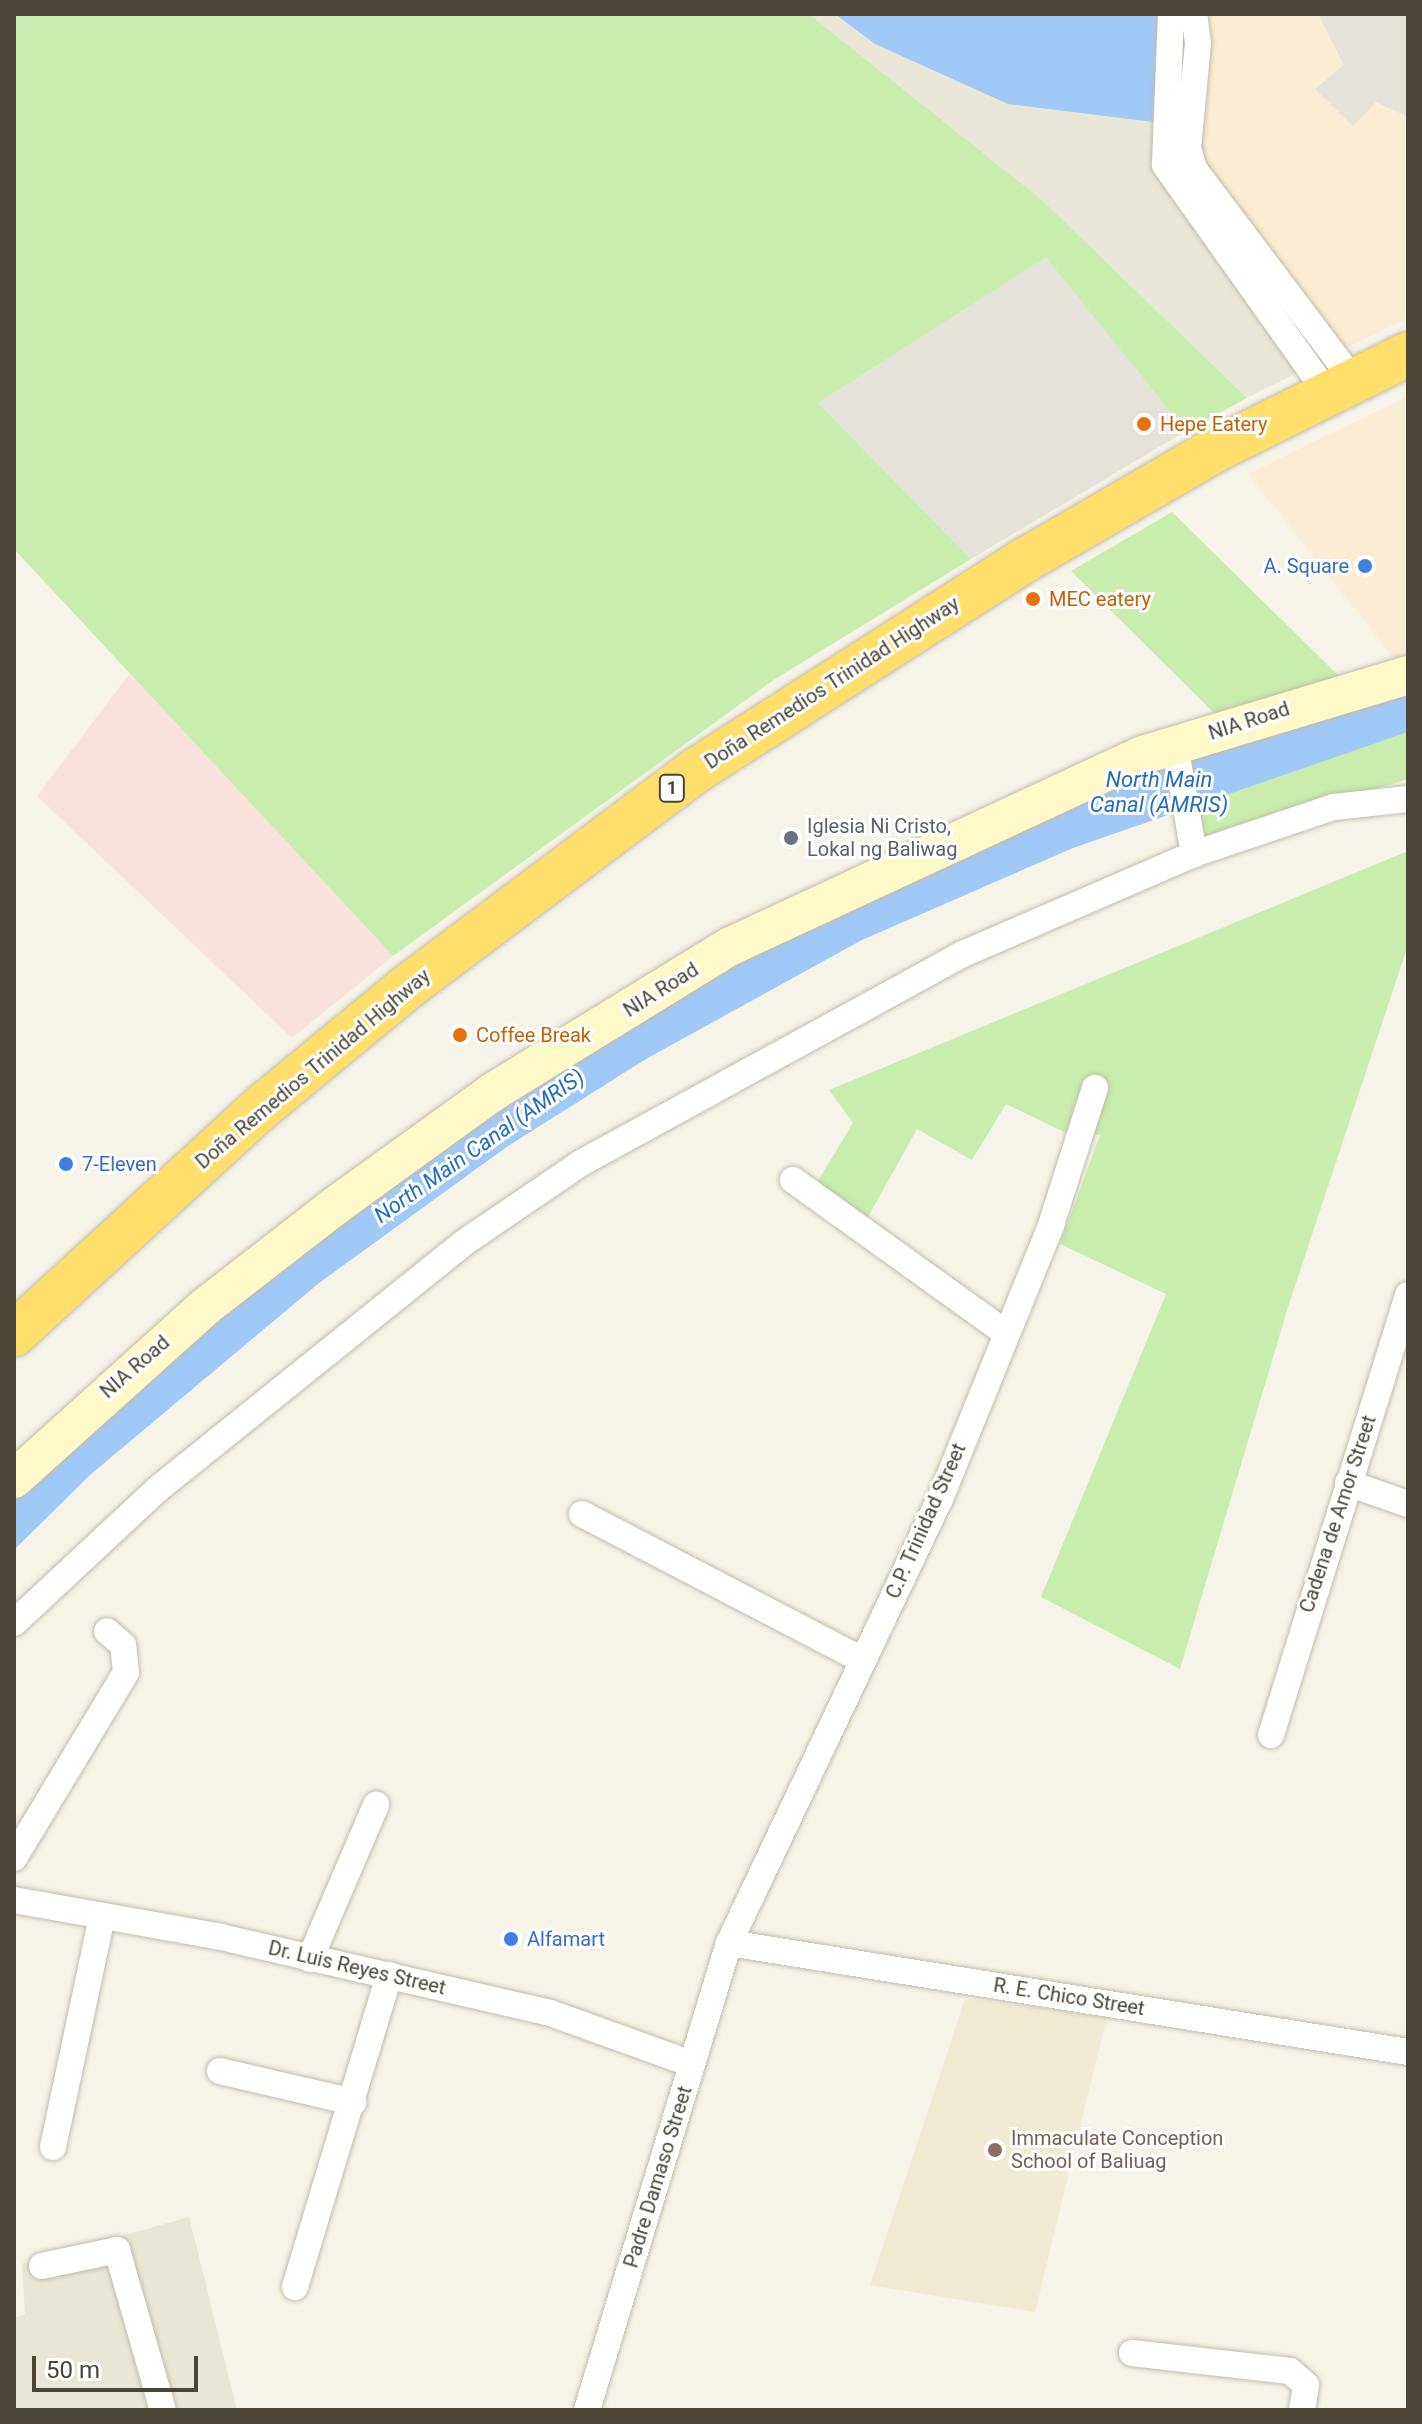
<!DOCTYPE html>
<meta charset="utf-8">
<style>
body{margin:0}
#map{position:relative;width:1422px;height:2424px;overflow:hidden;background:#f6f3e9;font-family:Roboto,sans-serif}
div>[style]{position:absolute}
.residential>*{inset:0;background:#eae6d7}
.commercial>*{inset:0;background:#f9edd3}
.industrial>*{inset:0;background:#e5e2da}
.education>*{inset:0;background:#f0ebd2}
.medical>*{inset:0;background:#f7e3dc}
.green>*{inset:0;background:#c9edae}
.water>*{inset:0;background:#a1c9f7}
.roads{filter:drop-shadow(0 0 2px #c2bdaa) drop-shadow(0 0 2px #c2bdaa)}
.street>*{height:26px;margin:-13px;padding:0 13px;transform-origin:13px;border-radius:13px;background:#fff}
.secondary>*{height:38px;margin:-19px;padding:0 19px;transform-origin:19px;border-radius:19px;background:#fff9ca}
.highway>*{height:44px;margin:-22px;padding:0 22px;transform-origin:22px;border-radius:22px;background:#ffdf6b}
.dots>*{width:22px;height:22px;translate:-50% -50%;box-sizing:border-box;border:4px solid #fff;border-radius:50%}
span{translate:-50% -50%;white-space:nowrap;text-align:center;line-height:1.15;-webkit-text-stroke:6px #fff;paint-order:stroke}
.shield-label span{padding:2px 6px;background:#fff;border:2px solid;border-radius:6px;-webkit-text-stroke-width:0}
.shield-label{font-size:18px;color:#4a4536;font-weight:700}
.food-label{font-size:20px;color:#c56008}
.left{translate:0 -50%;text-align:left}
.shop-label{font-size:20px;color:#366cbe}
.right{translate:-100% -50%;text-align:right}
.street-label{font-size:20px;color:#4a4536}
.worship-label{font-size:20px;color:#5b616d}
.education-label{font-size:20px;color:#785e54}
.water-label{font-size:22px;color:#246cc2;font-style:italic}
.frame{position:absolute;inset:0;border:16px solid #4a4536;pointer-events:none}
.scale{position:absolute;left:32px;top:2356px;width:166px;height:36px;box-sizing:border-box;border:4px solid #4a4536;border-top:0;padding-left:10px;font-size:24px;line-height:28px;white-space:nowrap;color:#4a4536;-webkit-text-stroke:6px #fff;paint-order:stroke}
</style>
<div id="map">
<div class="residential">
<i style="clip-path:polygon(809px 14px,1208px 14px,1199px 124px,1342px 350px,1247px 398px,1041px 199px)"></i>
<i style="clip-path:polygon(189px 2217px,237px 2410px,14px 2410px,14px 2318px,25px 2314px,22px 2264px)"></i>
</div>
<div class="commercial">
<i style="clip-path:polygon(1208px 14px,1318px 14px,1344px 65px,1315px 89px,1376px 101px,1408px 117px,1408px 318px,1342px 350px,1208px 164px,1199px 124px)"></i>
<i style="clip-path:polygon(1408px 396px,1408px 658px,1397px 662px,1248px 474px)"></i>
</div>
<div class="industrial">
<i style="clip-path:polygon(1318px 14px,1408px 14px,1408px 117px,1376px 102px,1353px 126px,1315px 89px,1344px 65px)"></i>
<i style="clip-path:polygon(1047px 256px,1186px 431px,971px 559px,818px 403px)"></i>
</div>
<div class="education">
<i style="clip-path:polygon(965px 1999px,1107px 2016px,1035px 2312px,870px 2285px)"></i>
</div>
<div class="medical">
<i style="clip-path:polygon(130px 673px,393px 956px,292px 1038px,37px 796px)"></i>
</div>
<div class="green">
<i style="clip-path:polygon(14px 14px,809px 14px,1041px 199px,1247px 398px,1186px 431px,1046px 257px,818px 403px,971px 559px,772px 681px,393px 956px,14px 549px)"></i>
<i style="clip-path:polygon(1172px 512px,1342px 679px,1220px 719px,1071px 571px)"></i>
<i style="clip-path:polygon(1408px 732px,1408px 779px,1202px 844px,1193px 805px)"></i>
<i style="clip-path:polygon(1408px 851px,1408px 945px,1288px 1307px,1180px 1669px,1041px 1597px,1166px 1294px,1060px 1244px,1100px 1135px,1064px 1132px,1006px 1104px,972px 1160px,917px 1129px,868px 1217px,816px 1184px,853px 1123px,829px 1090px)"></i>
</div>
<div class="water">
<i style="clip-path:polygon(835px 14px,1165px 14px,1154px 122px,1008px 104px,875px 44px)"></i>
<i style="clip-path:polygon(1408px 690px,1408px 732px,1073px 848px,862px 940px,646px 1059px,508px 1146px,319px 1283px,90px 1475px,14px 1550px,14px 1499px,186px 1340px,542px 1078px,723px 966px,1157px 767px)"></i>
</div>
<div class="roads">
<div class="street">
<i style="left:1171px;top:14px;width:151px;rotate:92.3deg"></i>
<i style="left:1165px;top:165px;width:281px;rotate:54.6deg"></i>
<i style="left:1194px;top:14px;width:29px;rotate:82deg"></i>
<i style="left:1198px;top:43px;width:105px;rotate:95.4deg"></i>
<i style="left:1188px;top:148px;width:22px;rotate:74deg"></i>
<i style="left:1194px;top:169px;width:264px;rotate:53deg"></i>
<i style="left:1175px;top:745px;width:111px;rotate:80.1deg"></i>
<i style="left:793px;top:1180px;width:262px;rotate:35.7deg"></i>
<i style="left:1348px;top:1483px;width:64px;rotate:19.3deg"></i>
<i style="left:582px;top:1514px;width:316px;rotate:27.5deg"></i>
<i style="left:14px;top:1623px;width:198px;rotate:-43deg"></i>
<i style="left:159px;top:1488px;width:389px;rotate:-38.8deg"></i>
<i style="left:462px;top:1244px;width:144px;rotate:-34.2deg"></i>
<i style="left:581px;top:1163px;width:435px;rotate:-28.7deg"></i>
<i style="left:963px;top:954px;width:252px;rotate:-23.4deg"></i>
<i style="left:1194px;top:854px;width:148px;rotate:-18.6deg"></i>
<i style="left:1334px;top:807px;width:74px;rotate:-6.2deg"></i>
<i style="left:1271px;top:1735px;width:461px;rotate:-72.7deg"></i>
<i style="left:14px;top:1858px;width:217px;rotate:-58.9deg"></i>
<i style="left:126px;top:1672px;width:27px;rotate:-96deg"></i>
<i style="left:123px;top:1645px;width:21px;rotate:-139deg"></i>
<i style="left:14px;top:1900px;width:210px;rotate:10.1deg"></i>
<i style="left:221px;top:1937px;width:338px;rotate:13deg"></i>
<i style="left:550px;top:2013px;width:151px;rotate:19.8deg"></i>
<i style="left:729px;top:1943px;width:688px;rotate:9.12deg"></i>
<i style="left:310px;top:1959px;width:168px;rotate:-66.8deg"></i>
<i style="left:220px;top:2071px;width:137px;rotate:13.1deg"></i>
<i style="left:53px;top:2147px;width:235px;rotate:-78deg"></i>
<i style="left:42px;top:2266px;width:77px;rotate:-12deg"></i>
<i style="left:117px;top:2250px;width:166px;rotate:74deg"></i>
<i style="left:295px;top:2287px;width:326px;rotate:-73.2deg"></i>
<i style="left:1132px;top:2353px;width:159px;rotate:6.5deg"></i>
<i style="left:1290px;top:2371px;width:21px;rotate:41deg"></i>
<i style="left:1306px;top:2385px;width:25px;rotate:99deg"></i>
<i style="left:587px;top:2410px;width:488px;rotate:-73.1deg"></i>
<i style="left:729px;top:1943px;width:492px;rotate:-64.6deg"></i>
<i style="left:940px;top:1499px;width:296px;rotate:-67.9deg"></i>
<i style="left:1051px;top:1225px;width:144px;rotate:-72.2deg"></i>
</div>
<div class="secondary">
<i style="left:14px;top:1479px;width:257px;rotate:-42deg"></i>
<i style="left:205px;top:1307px;width:165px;rotate:-37.8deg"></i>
<i style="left:335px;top:1206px;width:195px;rotate:-35.8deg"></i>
<i style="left:493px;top:1092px;width:277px;rotate:-31.6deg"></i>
<i style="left:729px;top:947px;width:456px;rotate:-24.9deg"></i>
<i style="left:1143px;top:755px;width:277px;rotate:-16.8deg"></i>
</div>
<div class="highway">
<i style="left:14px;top:1334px;width:338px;rotate:-42.5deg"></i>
<i style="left:263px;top:1106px;width:185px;rotate:-39.5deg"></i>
<i style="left:406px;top:988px;width:361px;rotate:-36.9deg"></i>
<i style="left:695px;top:771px;width:394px;rotate:-32.6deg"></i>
<i style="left:1027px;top:559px;width:220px;rotate:-30.1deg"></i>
<i style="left:1217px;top:449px;width:213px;rotate:-26.4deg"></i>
</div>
</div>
<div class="dots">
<i style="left:1144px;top:424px;background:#e8710a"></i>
<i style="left:1365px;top:566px;background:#3f7fe0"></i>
<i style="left:1033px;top:599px;background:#e8710a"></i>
<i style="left:791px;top:838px;background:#6b7280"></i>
<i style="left:460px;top:1035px;background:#e8710a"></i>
<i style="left:66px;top:1164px;background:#3f7fe0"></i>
<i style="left:511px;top:1939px;background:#3f7fe0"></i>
<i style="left:995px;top:2150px;background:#8d6e63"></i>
</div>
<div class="shield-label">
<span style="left:672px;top:788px">1</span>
</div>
<div class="food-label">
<span class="left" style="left:1160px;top:424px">Hepe Eatery</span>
<span class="left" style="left:1049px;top:599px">MEC eatery</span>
<span class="left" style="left:476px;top:1035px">Coffee Break</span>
</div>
<div class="shop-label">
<span class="right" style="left:1349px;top:566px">A. Square</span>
<span class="left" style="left:82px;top:1164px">7-Eleven</span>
<span class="left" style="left:527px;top:1939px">Alfamart</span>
</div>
<div class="street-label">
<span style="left:832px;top:683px;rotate:-33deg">Doña Remedios Trinidad Highway</span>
<span style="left:1249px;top:721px;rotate:-18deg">NIA Road</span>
<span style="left:661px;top:990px;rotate:-32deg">NIA Road</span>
<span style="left:313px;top:1069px;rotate:-40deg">Doña Remedios Trinidad Highway</span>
<span style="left:135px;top:1367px;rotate:-41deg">NIA Road</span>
<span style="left:1338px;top:1514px;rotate:-72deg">Cadena de Amor Street</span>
<span style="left:926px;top:1521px;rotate:-66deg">C.P. Trinidad Street</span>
<span style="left:357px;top:1968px;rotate:13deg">Dr. Luis Reyes Street</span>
<span style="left:1069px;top:1997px;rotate:9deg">R. E. Chico Street</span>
<span style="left:658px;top:2177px;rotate:-73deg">Padre Damaso Street</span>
</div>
<div class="worship-label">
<span class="left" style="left:807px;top:838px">Iglesia Ni Cristo,<br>Lokal ng Baliwag</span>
</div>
<div class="education-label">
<span class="left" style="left:1011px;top:2150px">Immaculate Conception<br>School of Baliuag</span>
</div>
<div class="water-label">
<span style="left:1159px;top:792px">North Main<br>Canal (AMRIS)</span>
<span style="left:479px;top:1146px;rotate:-35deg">North Main Canal (AMRIS)</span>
</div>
<div class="frame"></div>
<div class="scale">50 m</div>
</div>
